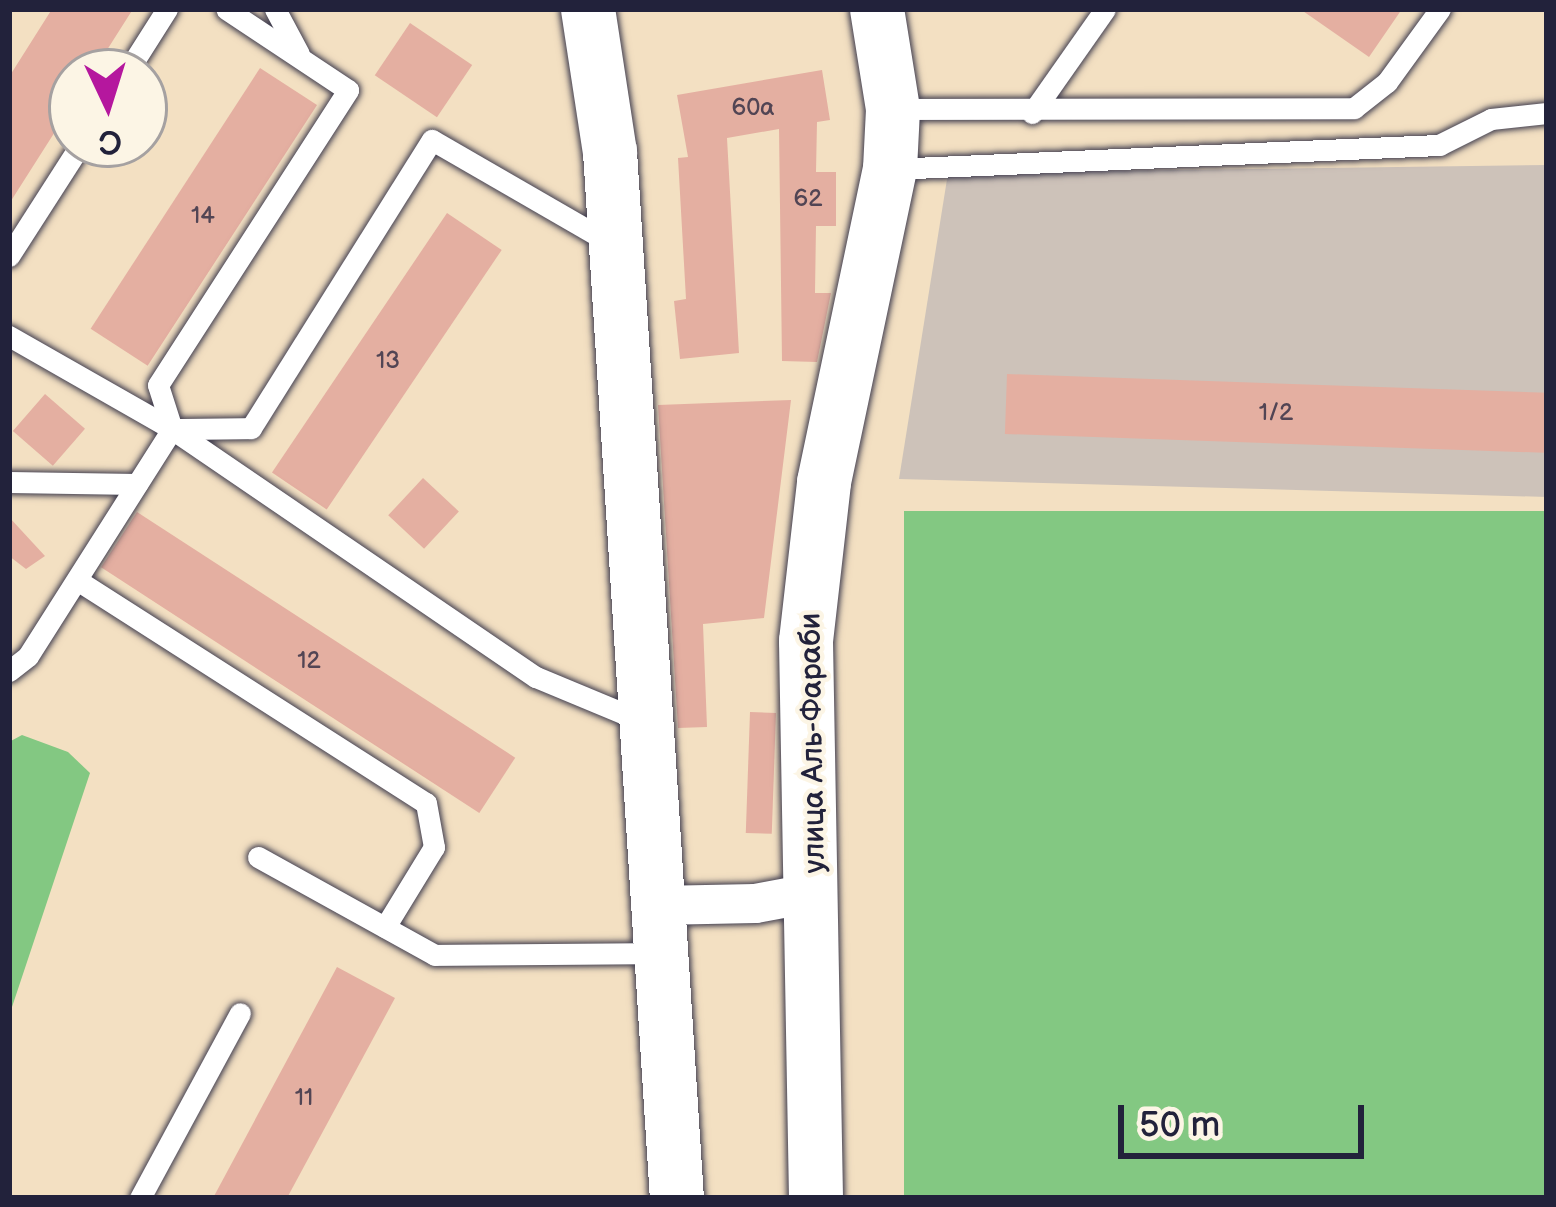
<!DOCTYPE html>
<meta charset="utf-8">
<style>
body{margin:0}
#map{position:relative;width:1556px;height:1207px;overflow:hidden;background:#f3e0c2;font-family:"Balsamiq Sans",sans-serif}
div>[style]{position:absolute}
.industrial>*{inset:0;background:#cdc2b9}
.green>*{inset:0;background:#83c882;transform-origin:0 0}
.building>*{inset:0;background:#e4afa1;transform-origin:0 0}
.roads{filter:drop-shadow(0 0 3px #413e4f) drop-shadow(0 0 3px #413e4f)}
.lane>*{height:21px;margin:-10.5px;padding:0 10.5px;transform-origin:10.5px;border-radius:10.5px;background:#fff}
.street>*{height:39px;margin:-19.5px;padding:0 19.5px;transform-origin:19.5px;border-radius:19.5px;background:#fff}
.secondary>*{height:54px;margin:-27px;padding:0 27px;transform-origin:27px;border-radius:27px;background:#fff}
span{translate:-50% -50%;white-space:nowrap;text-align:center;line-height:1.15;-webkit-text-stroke:9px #fcf5e5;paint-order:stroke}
.number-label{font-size:24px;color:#524554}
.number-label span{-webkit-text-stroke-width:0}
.street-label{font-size:30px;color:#22223b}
.frame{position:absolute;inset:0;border:12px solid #22223b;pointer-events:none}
.north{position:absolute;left:48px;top:48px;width:120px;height:120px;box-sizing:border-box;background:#fcf5e5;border:3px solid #a5a1a1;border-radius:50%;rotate:176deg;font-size:33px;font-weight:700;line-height:48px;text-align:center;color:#22223b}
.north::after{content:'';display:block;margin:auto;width:42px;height:54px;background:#b5179e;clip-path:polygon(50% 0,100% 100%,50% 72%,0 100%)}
.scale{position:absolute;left:1118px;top:1105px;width:246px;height:54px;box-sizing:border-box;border:6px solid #22223b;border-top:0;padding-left:15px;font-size:36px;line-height:42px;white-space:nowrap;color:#22223b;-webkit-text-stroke:9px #fcf5e5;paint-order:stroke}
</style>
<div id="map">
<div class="industrial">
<i style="clip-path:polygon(1547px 165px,1547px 497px,899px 479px,948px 173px)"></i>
</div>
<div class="green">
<i style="left:1547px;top:511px;width:687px;height:643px;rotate:90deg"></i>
<i style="clip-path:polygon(22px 735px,68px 752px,90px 773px,9px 1016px,9px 742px)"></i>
</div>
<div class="building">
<i style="clip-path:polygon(52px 9px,133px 9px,93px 72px,72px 72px,72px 105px,9px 204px,9px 77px)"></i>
<i style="clip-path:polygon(1300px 9px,1402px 9px,1369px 57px)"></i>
<i style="left:410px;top:23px;width:75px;height:63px;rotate:34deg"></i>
<i style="left:260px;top:68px;width:68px;height:311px;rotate:33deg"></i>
<i style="clip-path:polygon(822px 70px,830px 120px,817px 122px,816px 172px,836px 172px,836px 226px,816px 226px,815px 293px,831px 293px,817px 362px,782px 361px,779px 129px,727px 138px,739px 353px,680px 359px,674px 301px,686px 299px,678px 158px,688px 157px,677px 95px)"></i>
<i style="left:447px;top:213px;width:66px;height:313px;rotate:34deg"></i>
<i style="left:1007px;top:374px;width:540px;height:60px;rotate:2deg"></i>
<i style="left:45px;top:394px;width:53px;height:49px;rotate:41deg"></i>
<i style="clip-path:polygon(791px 400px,764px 618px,703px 624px,707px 727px,678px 728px,658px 405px)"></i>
<i style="left:423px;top:478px;width:49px;height:51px;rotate:43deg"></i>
<i style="left:137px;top:512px;width:451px;height:66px;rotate:33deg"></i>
<i style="clip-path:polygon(9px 517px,45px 556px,26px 569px,9px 556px)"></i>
<i style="left:750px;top:712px;width:26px;height:121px;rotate:2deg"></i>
<i style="clip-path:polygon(337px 967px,395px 998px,287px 1198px,213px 1198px)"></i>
</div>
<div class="roads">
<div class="lane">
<i style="left:275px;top:9px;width:51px;rotate:61.9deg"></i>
<i style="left:127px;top:72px;width:75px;rotate:-57.6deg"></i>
<i style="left:894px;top:109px;width:460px;rotate:-0.1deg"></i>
<i style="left:1354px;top:108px;width:42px;rotate:-38.2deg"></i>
<i style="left:1387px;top:82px;width:90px;rotate:-54deg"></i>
<i style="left:1032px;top:113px;width:127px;rotate:-54.9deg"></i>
<i style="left:891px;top:169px;width:549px;rotate:-2.51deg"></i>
<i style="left:1439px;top:145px;width:58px;rotate:-26.6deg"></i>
<i style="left:1491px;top:119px;width:56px;rotate:-6.1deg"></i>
<i style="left:9px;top:256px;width:133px;rotate:-57.3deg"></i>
<i style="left:9px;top:336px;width:188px;rotate:29.7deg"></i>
<i style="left:172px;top:429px;width:440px;rotate:34.3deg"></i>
<i style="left:536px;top:677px;width:117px;rotate:22.6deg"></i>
<i style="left:172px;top:429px;width:46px;rotate:-107.7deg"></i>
<i style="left:158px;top:385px;width:351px;rotate:-57.2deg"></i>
<i style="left:348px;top:90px;width:146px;rotate:-146.4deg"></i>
<i style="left:9px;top:482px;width:128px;rotate:0.9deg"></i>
<i style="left:77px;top:580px;width:414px;rotate:32.6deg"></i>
<i style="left:426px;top:803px;width:45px;rotate:79.7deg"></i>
<i style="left:434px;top:847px;width:94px;rotate:121.5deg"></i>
<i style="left:9px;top:671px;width:24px;rotate:-38deg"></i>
<i style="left:28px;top:656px;width:269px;rotate:-57.6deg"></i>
<i style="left:172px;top:429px;width:79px;rotate:-0.7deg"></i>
<i style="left:251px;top:428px;width:340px;rotate:-57.9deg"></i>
<i style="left:432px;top:140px;width:204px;rotate:30deg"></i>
<i style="left:258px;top:857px;width:202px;rotate:29deg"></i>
<i style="left:435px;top:955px;width:225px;rotate:-0.5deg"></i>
<i style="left:140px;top:1198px;width:210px;rotate:-61.6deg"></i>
</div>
<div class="street">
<i style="left:657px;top:905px;width:98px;rotate:-1.2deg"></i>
<i style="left:755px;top:903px;width:60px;rotate:-10.6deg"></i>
</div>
<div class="secondary">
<i style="left:588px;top:9px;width:145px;rotate:81.3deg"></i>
<i style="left:610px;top:152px;width:1048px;rotate:86.34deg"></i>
<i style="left:816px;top:1198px;width:557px;rotate:-91.03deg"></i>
<i style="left:806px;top:641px;width:160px;rotate:-83.5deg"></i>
<i style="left:824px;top:482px;width:320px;rotate:-78.1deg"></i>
<i style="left:890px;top:169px;width:60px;rotate:-87.1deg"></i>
<i style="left:893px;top:109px;width:101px;rotate:-99.1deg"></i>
</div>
</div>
<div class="number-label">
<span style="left:753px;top:108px">60а</span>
<span style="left:808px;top:199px">62</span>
<span style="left:203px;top:216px">14</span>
<span style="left:388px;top:361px">13</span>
<span style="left:1276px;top:413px">1/2</span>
<span style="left:309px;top:661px">12</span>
<span style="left:304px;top:1098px">11</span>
</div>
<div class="street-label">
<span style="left:813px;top:743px;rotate:-91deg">улица Аль-Фараби</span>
</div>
<div class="frame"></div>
<div class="north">С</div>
<div class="scale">50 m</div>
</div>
